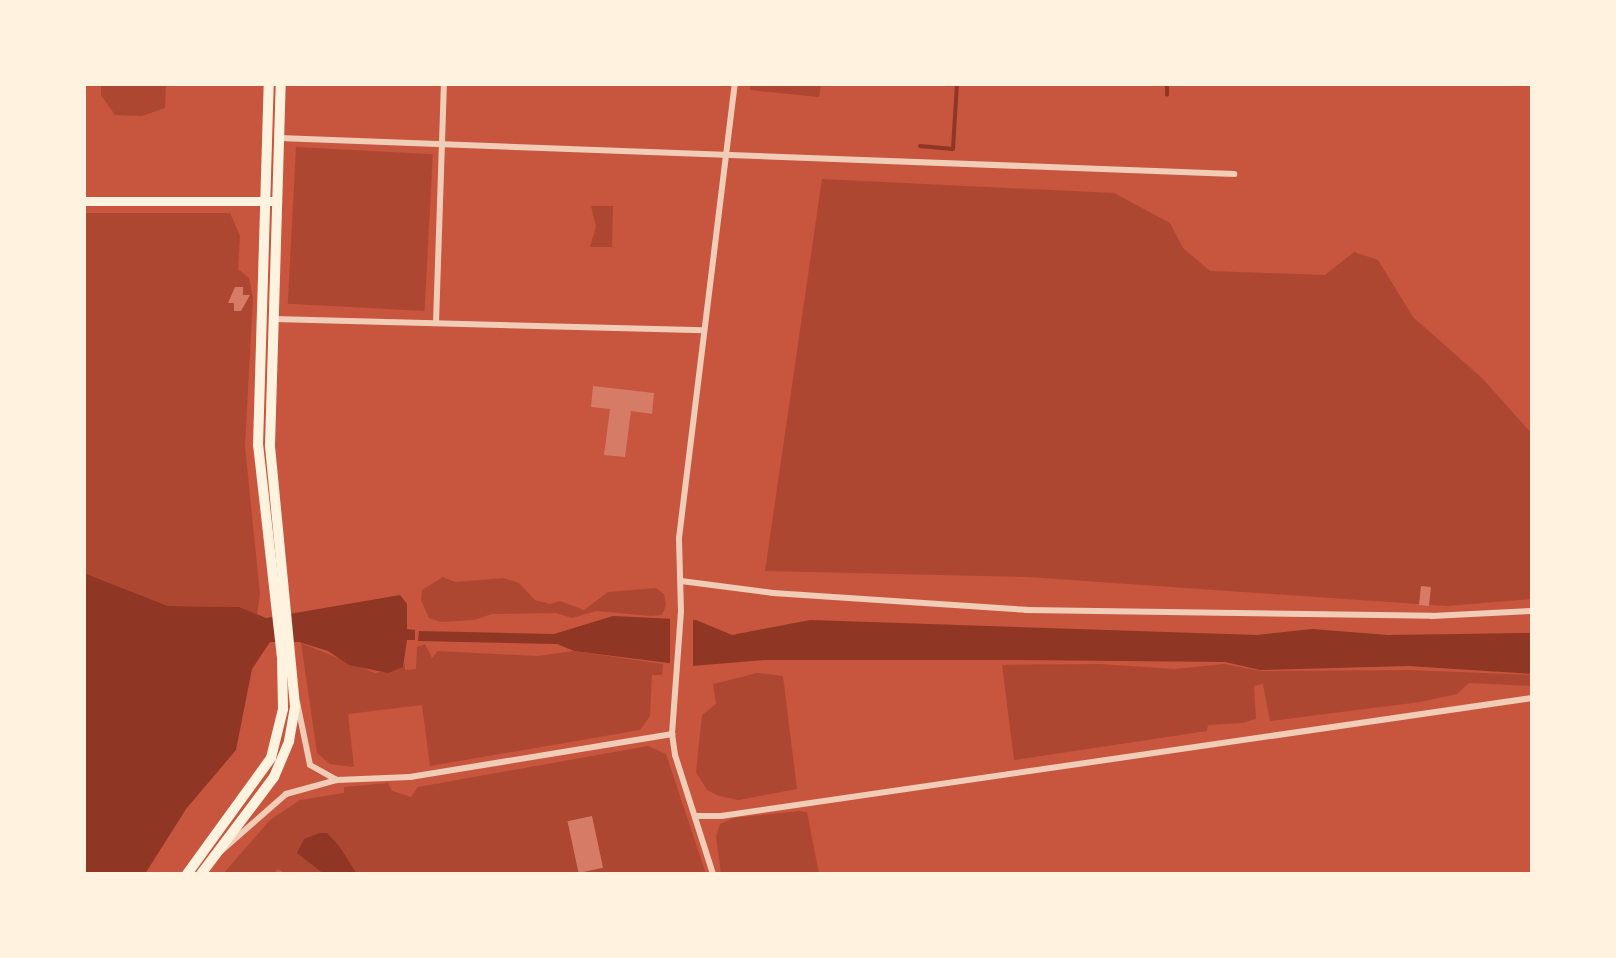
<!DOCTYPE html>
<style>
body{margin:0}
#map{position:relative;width:1616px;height:958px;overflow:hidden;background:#c8553d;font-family:Ubuntu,sans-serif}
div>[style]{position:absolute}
.green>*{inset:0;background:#ae4732;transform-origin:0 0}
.water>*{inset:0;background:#8f3625}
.pier>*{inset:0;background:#c8553d;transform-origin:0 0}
.stream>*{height:3.5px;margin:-1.75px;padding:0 1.75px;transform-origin:1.75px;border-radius:1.75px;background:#8f3625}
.building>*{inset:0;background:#d67c66;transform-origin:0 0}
.minor>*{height:6px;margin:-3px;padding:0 3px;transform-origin:3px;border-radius:3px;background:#f1ccb7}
.secondary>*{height:9px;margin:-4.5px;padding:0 4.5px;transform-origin:4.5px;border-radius:4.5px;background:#fff3e0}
.primary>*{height:10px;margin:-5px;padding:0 5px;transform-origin:5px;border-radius:5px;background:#fff3e0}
span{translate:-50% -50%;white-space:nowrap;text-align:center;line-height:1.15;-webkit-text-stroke:5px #fff3e0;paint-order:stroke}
.frame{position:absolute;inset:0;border:86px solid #fff3e0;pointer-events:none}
</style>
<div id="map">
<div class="green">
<i style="clip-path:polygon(101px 84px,166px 84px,165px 108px,142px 116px,115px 115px,101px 95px)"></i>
<i style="clip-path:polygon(751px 84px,821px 84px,819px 97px,750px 90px)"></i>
<i style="left:296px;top:147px;width:137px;height:157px;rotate:3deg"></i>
<i style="clip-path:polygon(822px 179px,1114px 193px,1170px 223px,1183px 248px,1210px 271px,1325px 275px,1354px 252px,1378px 260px,1413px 317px,1483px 379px,1532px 434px,1532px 599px,1447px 606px,1028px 577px,765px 571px)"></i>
<i style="clip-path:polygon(591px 206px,613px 206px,612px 247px,590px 247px,596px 226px)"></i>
<i style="clip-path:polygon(84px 213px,230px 213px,240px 236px,238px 269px,249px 278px,253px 298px,245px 446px,260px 594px,257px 616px,239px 607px,168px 606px,84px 573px)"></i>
<i style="clip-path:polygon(443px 577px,455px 582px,503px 578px,519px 583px,535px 600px,550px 604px,560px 601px,584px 610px,608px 592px,656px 588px,664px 594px,666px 605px,662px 615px,651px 616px,596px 611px,572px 618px,556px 613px,492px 614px,474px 620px,441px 622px,429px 618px,421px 600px,422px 590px)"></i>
<i style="clip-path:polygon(301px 643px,375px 673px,403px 667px,405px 663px,405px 670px,416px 669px,417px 647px,425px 644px,432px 658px,438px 651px,537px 656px,574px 651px,663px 664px,662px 675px,652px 675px,650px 716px,640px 730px,430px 766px,422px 705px,348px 714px,354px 767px,330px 764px,317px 753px)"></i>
<i style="clip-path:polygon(1099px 664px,1175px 669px,1224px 664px,1261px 671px,1410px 670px,1532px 675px,1532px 686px,1469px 683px,1457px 694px,1420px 702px,1270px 721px,1263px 684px,1254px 686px,1256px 719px,1243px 723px,1208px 725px,1207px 731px,1014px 760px,1002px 665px)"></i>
<i style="clip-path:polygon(757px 673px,783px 676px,797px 789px,738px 800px,719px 796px,707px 790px,696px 772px,702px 715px,716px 704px,713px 684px)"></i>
<i style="clip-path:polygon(648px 746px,666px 754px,706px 874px,357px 874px,340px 847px,324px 874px,286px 874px,278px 869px,273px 874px,223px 874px,270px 820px,300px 800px,344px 793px,344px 787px,388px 783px,392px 791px,411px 797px,418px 787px)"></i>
<i style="clip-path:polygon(800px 811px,807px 812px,819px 874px,721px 874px,716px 837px,720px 824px,734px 818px)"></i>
</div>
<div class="water">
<i style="clip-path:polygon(84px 573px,168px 606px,239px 607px,266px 618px,400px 595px,407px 604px,407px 629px,415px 630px,415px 640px,407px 640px,403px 667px,388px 673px,349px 665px,328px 651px,299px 642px,270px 642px,252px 669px,236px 750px,186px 809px,145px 874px,84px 874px)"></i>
<i style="clip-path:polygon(613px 616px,696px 620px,732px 635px,810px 620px,1257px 635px,1312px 629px,1388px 635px,1532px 633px,1532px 674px,1408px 666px,1260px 670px,1225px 662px,1020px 660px,764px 660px,692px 666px,574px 651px,557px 644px,418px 641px,419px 631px,554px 634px)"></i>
<i style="clip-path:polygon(320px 833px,327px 833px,340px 847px,357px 874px,324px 874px,297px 853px,304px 839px)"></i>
</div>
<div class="pier">
<i style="left:670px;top:616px;width:23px;height:52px"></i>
</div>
<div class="stream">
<i style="left:1167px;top:95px;width:11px;rotate:-90deg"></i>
<i style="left:920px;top:146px;width:33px;rotate:5deg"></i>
<i style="left:953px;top:149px;width:65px;rotate:-86.5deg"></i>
</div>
<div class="building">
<i style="clip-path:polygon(235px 287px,243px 287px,243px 295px,250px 295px,241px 311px,234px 311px,234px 303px,228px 303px)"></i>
<i style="clip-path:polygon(593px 386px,654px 393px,652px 414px,631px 411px,625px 457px,604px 455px,610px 409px,591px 407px)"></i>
<i style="left:1421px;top:586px;width:10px;height:19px;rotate:6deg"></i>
<i style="left:592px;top:816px;width:53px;height:25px;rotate:78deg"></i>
</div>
<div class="minor">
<i style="left:279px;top:138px;width:956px;rotate:2.16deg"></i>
<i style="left:274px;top:319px;width:430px;rotate:1.5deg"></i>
<i style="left:436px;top:323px;width:239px;rotate:-88.1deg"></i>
<i style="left:681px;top:581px;width:93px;rotate:7.4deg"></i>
<i style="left:773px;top:593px;width:254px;rotate:3.8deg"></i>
<i style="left:1026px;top:610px;width:406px;rotate:0.8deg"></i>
<i style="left:1432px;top:616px;width:100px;rotate:-2.9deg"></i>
<i style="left:297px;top:702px;width:64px;rotate:78.3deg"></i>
<i style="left:310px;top:765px;width:31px;rotate:29deg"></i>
<i style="left:337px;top:780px;width:73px;rotate:-2.4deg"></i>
<i style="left:410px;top:777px;width:266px;rotate:-9.3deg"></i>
<i style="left:697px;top:816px;width:24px"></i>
<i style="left:721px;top:816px;width:820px;rotate:-8.28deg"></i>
<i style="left:220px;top:852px;width:88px;rotate:-41.3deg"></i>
<i style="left:286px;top:794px;width:53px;rotate:-15.4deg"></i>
<i style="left:713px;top:874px;width:125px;rotate:-107.7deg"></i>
<i style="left:675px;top:755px;width:21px;rotate:-98deg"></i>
<i style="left:672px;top:734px;width:123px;rotate:-85.8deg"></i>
<i style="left:681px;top:611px;width:73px;rotate:-91.6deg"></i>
<i style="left:679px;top:538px;width:457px;rotate:-83deg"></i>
</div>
<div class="secondary">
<i style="left:84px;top:201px;width:193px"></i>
</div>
<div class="primary">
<i style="left:187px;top:874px;width:143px;rotate:-54.1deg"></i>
<i style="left:271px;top:758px;width:50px;rotate:-76.2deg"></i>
<i style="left:283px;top:709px;width:51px;rotate:-91.1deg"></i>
<i style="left:282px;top:658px;width:214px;rotate:-96.4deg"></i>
<i style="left:258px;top:445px;width:361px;rotate:-88.3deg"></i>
<i style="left:201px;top:874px;width:121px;rotate:-53deg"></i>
<i style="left:274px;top:777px;width:39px;rotate:-67deg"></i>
<i style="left:289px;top:741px;width:36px;rotate:-80deg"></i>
<i style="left:295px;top:706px;width:262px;rotate:-95.5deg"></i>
<i style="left:270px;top:445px;width:361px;rotate:-88.3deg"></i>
</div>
<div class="frame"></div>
</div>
